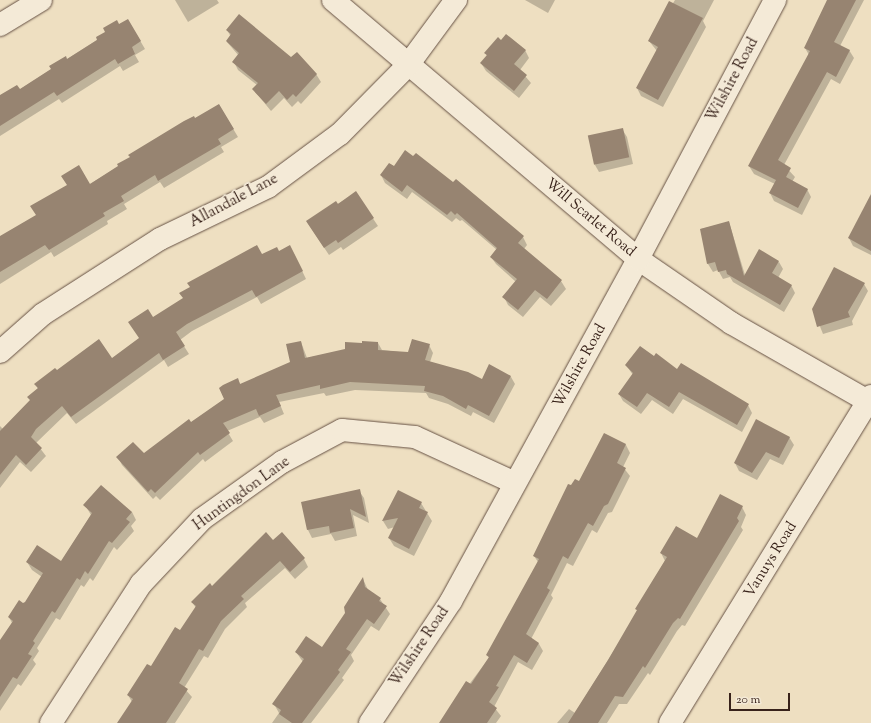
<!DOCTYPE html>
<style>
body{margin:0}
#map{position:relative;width:871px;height:723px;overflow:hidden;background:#eedfc1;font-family:"Sorts Mill Goudy",serif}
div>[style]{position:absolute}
.shadow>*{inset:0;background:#0003}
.building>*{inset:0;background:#978471;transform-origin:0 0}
.roads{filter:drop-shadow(0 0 1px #665144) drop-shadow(0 0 1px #665144)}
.minor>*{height:22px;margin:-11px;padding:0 11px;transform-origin:11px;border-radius:11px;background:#f4ead7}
span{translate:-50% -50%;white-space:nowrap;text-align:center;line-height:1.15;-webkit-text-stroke:3.5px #f4ead7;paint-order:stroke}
.street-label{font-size:15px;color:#38221a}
.scale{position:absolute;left:729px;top:693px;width:61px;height:18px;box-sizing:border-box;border:2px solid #38221a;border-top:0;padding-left:5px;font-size:12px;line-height:14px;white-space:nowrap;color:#38221a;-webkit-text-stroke:3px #f4ead7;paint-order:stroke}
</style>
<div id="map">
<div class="shadow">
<i style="clip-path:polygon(175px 0,217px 0,219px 3px,188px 22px)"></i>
<i style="clip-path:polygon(525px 0,555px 0,548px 13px)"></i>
<i style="clip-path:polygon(675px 0,714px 0,703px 21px,706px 27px,663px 107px,641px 96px,637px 88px,657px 51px,649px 41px)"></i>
<i style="clip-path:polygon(829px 0,864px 0,840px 46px,849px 50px,854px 58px,840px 84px,831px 79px,784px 165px,795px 177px,792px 182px,807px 189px,811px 197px,802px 215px,774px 201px,770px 193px,775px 184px,754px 174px,749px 166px,809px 55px,805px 48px)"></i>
<i style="clip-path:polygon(128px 20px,145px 49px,135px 55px,139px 62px,123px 71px,120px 66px,62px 103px,59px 99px,0 136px,0 96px,19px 90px)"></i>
<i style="clip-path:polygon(227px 30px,291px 59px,316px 74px,321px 82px,301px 104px,298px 101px,292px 107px,284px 98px,271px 111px,253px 89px,257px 85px,238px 70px,234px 62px,239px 56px,227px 42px,231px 37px)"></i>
<i style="clip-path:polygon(502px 41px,525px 50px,529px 58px,520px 70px,531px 83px,519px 98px,486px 71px,481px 63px,487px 56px,485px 53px)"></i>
<i style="clip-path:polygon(219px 105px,238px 137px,221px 147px,224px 152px,164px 188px,160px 182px,124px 204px,127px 209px,107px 221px,108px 224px,54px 257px,51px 252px,0 284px,0 239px)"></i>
<i style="clip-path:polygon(622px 129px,627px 137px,633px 164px,599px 172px,595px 165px)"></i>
<i style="clip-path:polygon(390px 164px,523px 237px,527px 245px,524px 249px,561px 281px,566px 289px,551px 306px,540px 297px,523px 317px,508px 305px,504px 297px,516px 282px,496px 264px,491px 257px,497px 250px,462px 220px,460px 221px,456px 218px,452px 222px,412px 192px,407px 199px,385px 183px,381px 175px)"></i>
<i style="clip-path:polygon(356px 193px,378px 226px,343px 250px,341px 247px,329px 255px,307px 222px)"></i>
<i style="clip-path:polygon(871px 196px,871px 255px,853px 246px,849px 238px)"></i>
<i style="clip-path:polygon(729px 222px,745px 275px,779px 262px,783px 269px,778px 278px,791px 285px,795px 293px,784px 312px,733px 282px,730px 277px,723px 279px,718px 270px,713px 272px,708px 264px,701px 229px)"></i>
<i style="clip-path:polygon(279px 252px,294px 254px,306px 279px,261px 304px,257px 297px,192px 331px,180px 340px,189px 354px,168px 367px,164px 360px,76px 424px,67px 413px,36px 443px,46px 456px,31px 472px,20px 462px,0 488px,0 426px,3px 429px,31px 400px,38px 389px,36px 385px,57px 372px,112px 359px,140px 339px,153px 319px,262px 255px)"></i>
<i style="clip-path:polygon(864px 284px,868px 291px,852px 321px,853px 325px,823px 334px,813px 309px)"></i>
<i style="clip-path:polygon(301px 342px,307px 358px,378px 343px,382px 350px,408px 353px,429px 345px,433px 353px,430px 362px,482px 380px,511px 377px,515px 384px,494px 423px,473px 412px,471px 416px,448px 404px,429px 398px,426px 393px,355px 390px,326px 396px,324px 393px,279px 402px,284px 414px,264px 423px,260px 417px,227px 431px,233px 441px,205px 462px,203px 459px,160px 500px,156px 496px,153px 499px,122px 465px,118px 457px,144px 455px,225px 399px,237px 379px,241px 385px,291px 363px)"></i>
<i style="clip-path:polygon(626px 365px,677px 371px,748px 405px,752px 413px,742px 432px,683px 399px,673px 414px,652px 400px,641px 414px,623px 401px,619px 394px,633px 375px)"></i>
<i style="clip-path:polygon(605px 434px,626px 445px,630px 453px,623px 467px,630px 476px,612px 512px,608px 513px,597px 533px,592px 530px,573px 566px,567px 563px,551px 595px,553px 598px,531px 639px,539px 644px,543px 651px,532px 670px,518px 662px,494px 707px,501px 716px,496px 723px,440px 723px,489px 658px,487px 655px,538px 562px,534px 556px,572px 487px,579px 482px)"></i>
<i style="clip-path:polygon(789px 437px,794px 445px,783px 465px,770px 459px,757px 480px,739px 471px,735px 463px)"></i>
<i style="clip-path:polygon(359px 491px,364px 498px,369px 523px,353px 515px,357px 536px,335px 541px,331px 534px,312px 538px,308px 530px,303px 503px)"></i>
<i style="clip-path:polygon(399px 492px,421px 503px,432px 521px,414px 556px,394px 546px,389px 538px,395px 527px,388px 529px,383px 521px)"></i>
<i style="clip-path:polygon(85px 505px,132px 512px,136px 520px,131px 526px,134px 531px,117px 550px,114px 547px,93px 581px,90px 578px,84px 587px,81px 585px,60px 620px,56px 618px,37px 648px,39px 651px,33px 660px,36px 664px,21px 686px,18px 684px,0 711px,0 642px,12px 623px,9px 617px,26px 602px,42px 577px,32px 570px,27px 562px,61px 562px,91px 515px)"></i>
<i style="clip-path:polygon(742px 507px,746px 515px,741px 527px,743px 530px,685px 626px,682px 625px,677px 631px,650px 675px,648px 673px,627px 704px,619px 704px,607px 723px,557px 723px,569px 709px,575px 713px,638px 612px,636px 609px,665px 561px,661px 553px,697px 539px)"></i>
<i style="clip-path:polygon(273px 542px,304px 559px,308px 567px,295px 579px,285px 568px,245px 603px,247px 607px,225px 629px,208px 658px,204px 656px,184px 688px,192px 697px,175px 723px,118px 723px,132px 702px,128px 695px,181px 632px,196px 608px,192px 602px)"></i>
<i style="clip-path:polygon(363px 579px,368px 590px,380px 599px,390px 614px,379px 631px,371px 626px,351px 655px,354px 661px,342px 678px,344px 680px,311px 723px,272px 723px,279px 713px,274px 704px,303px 662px,296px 652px,322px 649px,346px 614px)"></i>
</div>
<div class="building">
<i style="clip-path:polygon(827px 0,856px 0,834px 42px,850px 50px,836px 77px,827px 72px,778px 160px,791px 168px,786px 177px,808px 189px,798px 208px,769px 193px,776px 180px,748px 166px,810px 51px,804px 48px)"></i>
<i style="clip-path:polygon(669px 1px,703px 18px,658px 100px,636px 88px,658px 47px,648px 41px)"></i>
<i style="clip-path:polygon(239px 14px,291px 57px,297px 52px,317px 74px,296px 97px,293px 94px,287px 100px,279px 91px,266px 104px,252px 89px,258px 83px,232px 62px,239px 53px,226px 41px,231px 34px,226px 30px)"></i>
<i style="clip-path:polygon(128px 19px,141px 41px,132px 47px,135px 54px,118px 64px,115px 59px,57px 96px,54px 92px,0 126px,0 95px,17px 85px,20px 89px,51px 69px,49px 66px,66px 56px,67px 59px,97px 40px,96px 37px,105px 32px,103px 28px,117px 20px,119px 24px)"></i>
<i style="clip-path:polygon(506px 34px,526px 50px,514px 64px,527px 75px,514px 91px,480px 63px,487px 55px,484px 53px,498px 37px,501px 40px)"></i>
<i style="clip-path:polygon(219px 104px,234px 129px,218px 139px,221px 144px,158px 181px,155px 175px,121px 196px,124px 201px,103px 213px,105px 216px,49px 250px,45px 245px,0 272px,0 236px,36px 215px,30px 206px,67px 185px,61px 176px,79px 165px,90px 184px,118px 166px,117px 164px,130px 157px,128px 155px,184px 121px,194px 116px,195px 118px)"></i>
<i style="left:623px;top:128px;width:30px;height:36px;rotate:78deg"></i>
<i style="clip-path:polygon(405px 150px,413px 156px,416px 153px,453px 182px,456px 179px,524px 236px,518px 243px,562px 280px,547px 299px,535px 290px,518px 310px,502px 297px,517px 279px,490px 257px,497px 248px,457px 213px,455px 215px,451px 211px,447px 215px,407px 185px,402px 192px,380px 175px,389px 163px,394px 166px)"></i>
<i style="clip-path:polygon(356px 191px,374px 218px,338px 243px,336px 240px,324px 248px,306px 221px,336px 201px,338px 204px)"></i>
<i style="clip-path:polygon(871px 194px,871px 251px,848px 238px)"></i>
<i style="clip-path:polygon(729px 221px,744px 276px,759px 249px,779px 261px,772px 273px,792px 285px,780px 305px,727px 274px,726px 270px,718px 272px,715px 262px,707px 264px,700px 229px)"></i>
<i style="clip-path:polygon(257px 245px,262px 254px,277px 247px,279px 251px,290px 245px,303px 271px,256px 297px,252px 290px,187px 324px,176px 332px,185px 346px,163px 360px,159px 353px,71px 417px,62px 406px,36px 429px,31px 437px,42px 448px,26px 465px,16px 455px,0 475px,0 431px,30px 400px,27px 397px,38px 388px,34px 384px,55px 368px,57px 370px,99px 339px,112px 358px,139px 338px,128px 322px,148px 309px,153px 317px,183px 298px,179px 293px,190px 287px,187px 283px)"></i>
<i style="clip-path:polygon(834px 267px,865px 283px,848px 312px,850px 317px,817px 327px,812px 309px)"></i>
<i style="clip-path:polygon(412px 339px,430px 344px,425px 360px,468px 372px,482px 379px,489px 364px,511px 376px,489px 416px,468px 405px,466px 409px,443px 396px,424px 391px,425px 386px,350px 382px,320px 389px,320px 385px,276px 395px,281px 406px,259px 416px,256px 409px,223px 423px,230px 433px,200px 455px,198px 452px,155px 493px,151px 489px,148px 492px,116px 457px,133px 442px,144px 453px,189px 419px,191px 422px,224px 399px,219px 388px,223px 385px,238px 378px,240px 384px,290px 362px,286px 344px,301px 341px,305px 358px,345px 349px,345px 342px,362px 343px,362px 341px,378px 342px,378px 350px,408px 352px)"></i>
<i style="clip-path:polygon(640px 346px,654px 356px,656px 353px,677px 369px,681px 363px,749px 404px,737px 425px,679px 392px,669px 407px,647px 393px,637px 407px,618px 394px,633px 373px,625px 365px)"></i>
<i style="clip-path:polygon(756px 419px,790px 437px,779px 458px,766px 452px,752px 473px,734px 463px)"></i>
<i style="clip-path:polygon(604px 433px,626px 444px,617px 463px,626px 468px,608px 504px,604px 506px,593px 526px,588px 523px,568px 559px,563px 556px,547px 588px,550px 590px,526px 634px,539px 643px,527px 663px,514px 655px,496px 686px,499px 687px,489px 702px,497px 708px,487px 723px,439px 723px,466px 681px,471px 684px,489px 657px,486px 655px,539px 559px,533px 556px,568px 484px,571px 485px,575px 479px,579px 481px)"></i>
<i style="clip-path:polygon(101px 485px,132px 512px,126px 519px,130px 522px,112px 543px,109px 541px,88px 574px,85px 571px,80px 580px,77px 578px,55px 613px,52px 611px,33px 641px,35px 643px,28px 654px,32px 656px,17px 679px,13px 677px,0 697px,0 640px,13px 621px,8px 617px,19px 600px,23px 603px,25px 602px,43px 573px,26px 562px,37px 545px,61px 561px,92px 513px,83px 505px)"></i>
<i style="clip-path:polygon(360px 489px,366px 517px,350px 509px,354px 528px,330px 533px,329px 526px,307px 530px,301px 502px)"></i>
<i style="clip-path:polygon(398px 490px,422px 502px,419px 508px,428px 512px,409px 549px,388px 538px,398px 518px,382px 521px)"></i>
<i style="clip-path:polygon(720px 494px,743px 506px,737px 518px,739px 521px,680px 619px,678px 618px,673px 623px,645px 668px,643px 666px,623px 697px,615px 696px,598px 723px,568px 723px,608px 660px,637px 610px,635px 609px,667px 557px,660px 553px,676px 526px,697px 538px)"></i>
<i style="clip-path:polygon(266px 532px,273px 540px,282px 532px,305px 558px,290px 572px,280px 561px,241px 596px,244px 599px,221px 621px,203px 651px,199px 649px,179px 683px,188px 689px,166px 723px,117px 723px,133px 699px,127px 695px,147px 664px,151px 666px,175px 627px,180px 630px,196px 606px,191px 602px,210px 583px,212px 586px)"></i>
<i style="clip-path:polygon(363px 577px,365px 587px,381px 598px,379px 601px,387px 606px,374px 624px,367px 619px,346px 649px,351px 652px,338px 670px,340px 672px,302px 723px,292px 723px,279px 714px,281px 710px,272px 704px,304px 659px,295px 652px,306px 636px,322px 647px,345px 613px,344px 607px)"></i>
</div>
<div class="roads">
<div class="minor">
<i style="left:333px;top:0;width:400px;rotate:40.3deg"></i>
<i style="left:638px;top:259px;width:113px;rotate:34.5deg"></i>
<i style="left:731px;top:323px;width:161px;rotate:29.7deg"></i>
<i style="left:0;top:25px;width:48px;rotate:-31.4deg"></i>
<i style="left:0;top:352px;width:57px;rotate:-41.5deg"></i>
<i style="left:43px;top:314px;width:139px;rotate:-32.7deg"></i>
<i style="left:160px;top:239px;width:120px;rotate:-25.7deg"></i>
<i style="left:268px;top:187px;width:89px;rotate:-36.4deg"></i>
<i style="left:340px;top:134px;width:97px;rotate:-45.4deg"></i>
<i style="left:408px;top:65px;width:81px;rotate:-53.6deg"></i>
<i style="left:51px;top:723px;width:166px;rotate:-57.1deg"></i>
<i style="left:141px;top:584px;width:89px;rotate:-46.8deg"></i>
<i style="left:202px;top:519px;width:98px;rotate:-35.5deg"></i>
<i style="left:282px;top:462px;width:68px;rotate:-28.1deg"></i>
<i style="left:342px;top:430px;width:73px;rotate:5.5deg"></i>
<i style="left:415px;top:437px;width:110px;rotate:24.7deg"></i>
<i style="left:370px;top:723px;width:146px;rotate:-56.4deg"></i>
<i style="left:451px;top:601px;width:390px;rotate:-61.3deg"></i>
<i style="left:638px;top:259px;width:293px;rotate:-62.1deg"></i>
<i style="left:670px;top:723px;width:384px;rotate:-58.4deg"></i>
</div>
</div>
<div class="street-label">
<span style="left:733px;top:80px;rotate:-62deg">Wilshire Road</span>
<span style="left:234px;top:201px;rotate:-28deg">Allandale Lane</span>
<span style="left:590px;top:218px;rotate:40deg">Will Scarlet Road</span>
<span style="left:580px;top:366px;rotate:-61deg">Wilshire Road</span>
<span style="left:242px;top:494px;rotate:-36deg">Huntingdon Lane</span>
<span style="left:771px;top:560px;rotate:-58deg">Vanuys Road</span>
<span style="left:420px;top:647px;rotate:-56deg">Wilshire Road</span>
</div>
<div class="scale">20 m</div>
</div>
